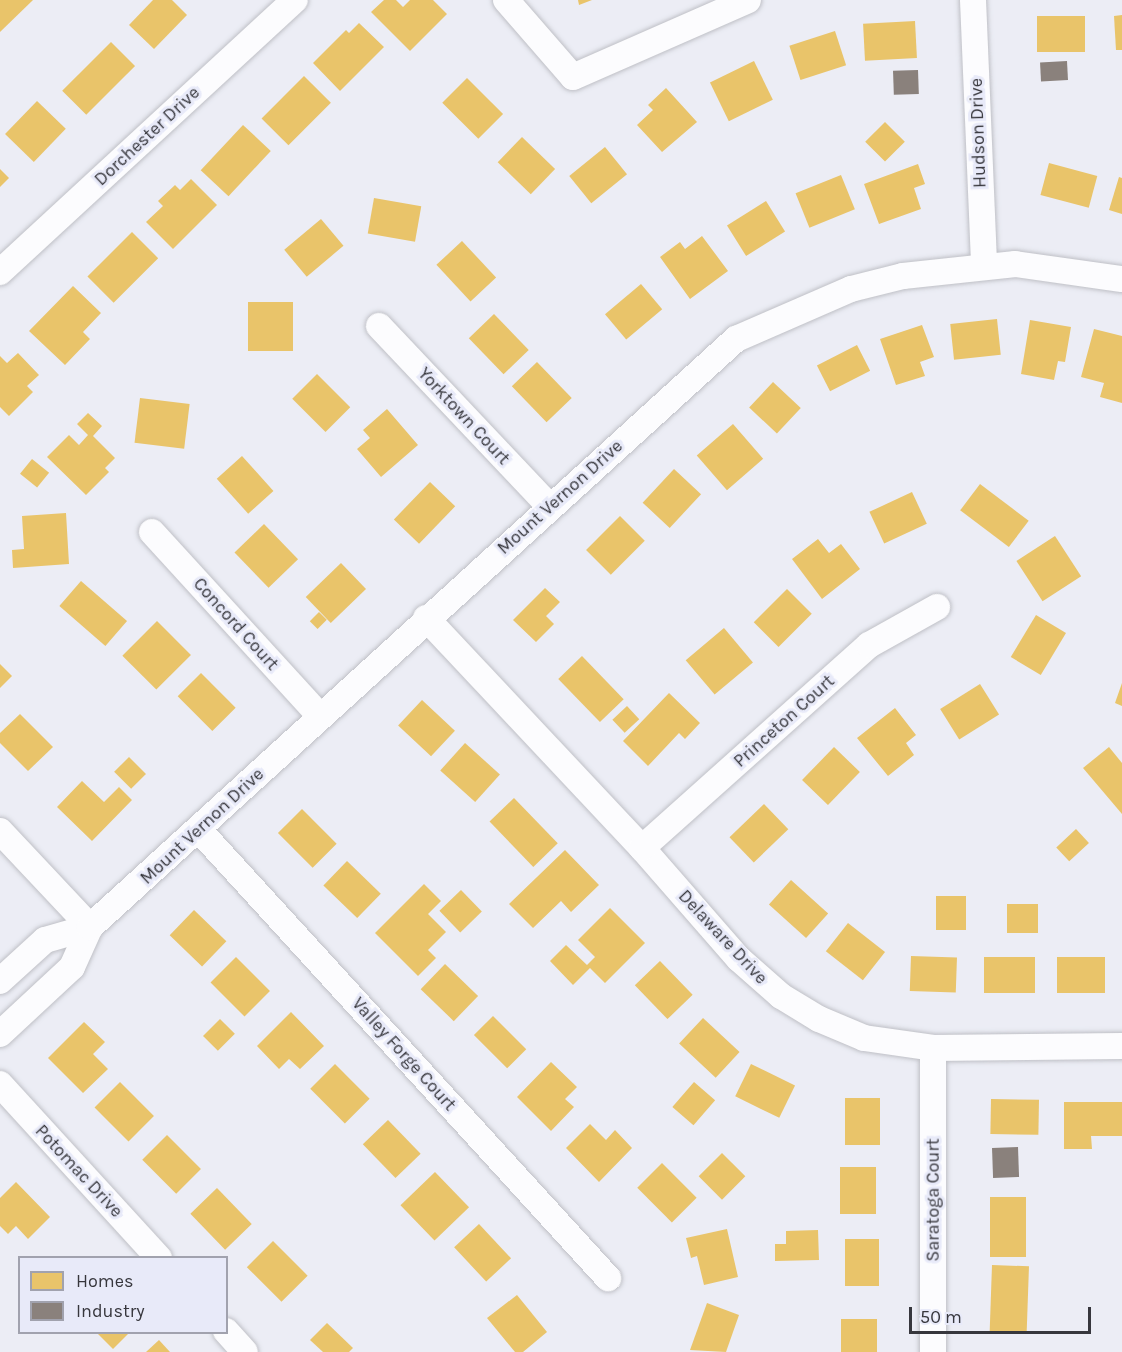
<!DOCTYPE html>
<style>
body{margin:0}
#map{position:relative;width:1122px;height:1352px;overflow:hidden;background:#ecedf5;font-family:Karla,sans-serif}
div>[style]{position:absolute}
.homes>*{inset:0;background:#e9c46a;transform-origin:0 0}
.industry>*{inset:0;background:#8a817c;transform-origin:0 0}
.roads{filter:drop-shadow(0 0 2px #bfc0c6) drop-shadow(0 0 2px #bfc0c6)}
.minor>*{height:26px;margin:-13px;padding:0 13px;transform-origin:13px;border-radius:13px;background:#fcfcfe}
span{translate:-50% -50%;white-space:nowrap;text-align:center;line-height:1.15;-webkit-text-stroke:6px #e8eaf9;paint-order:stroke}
.street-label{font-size:18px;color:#37373d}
.legend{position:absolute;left:18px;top:1256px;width:210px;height:78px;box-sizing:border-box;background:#e8eaf9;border:2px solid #a1a2ae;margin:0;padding:8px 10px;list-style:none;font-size:18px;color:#37373d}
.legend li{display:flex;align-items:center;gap:12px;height:30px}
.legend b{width:30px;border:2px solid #a1a2ae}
.scale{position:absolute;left:909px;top:1307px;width:182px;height:27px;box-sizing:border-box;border:3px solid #37373d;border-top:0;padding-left:8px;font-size:18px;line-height:21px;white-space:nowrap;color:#37373d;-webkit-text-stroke:4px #e8eaf9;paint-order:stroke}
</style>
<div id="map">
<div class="homes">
<i style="clip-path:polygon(0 0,33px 0,0 32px)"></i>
<i style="clip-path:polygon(153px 0,172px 0,187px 15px,154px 49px,129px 25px)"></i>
<i style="clip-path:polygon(384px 0,396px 0,403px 7px,410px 0,433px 0,447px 14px,410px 51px,371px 12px)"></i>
<i style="clip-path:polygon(578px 0,592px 0,579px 5px)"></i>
<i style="clip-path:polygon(1122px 15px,1122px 50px,1116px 50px,1114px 16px)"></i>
<i style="left:1037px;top:16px;width:48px;height:36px"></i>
<i style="left:915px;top:21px;width:37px;height:52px;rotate:87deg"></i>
<i style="clip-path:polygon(359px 23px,384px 47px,340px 91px,313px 63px,346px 30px,349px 33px)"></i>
<i style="left:835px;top:31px;width:36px;height:48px;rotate:72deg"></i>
<i style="left:111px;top:42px;width:34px;height:69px;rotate:45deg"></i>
<i style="left:754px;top:61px;width:43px;height:49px;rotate:64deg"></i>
<i style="left:304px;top:76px;width:38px;height:60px;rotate:45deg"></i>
<i style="left:467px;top:78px;width:51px;height:35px;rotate:45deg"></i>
<i style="clip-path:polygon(666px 88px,697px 122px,662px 152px,637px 125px,653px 110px,648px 105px)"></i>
<i style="left:37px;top:101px;width:40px;height:46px;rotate:44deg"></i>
<i style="left:885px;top:122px;width:28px;height:28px;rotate:45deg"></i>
<i style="left:243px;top:125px;width:38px;height:62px;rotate:43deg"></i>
<i style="left:522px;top:137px;width:46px;height:35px;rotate:44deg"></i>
<i style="left:605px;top:147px;width:35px;height:46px;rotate:51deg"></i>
<i style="left:1049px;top:163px;width:50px;height:33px;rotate:15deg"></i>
<i style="clip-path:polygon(918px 164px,925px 184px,914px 188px,921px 209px,879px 224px,864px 184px)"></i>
<i style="clip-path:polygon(0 169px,9px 178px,0 187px)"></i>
<i style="left:841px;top:175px;width:37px;height:49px;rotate:68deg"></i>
<i style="clip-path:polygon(1119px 177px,1122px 178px,1122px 214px,1109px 210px)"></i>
<i style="clip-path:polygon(191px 179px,217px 205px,173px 249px,146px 222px,163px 206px,158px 201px,175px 185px,180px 190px)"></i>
<i style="left:374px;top:198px;width:48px;height:36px;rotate:10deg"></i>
<i style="left:766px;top:201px;width:36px;height:46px;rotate:58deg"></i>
<i style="left:321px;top:219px;width:35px;height:48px;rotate:50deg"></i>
<i style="left:132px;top:232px;width:37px;height:63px;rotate:45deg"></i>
<i style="clip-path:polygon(702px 236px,728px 271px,690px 299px,660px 257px,680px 242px,685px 249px)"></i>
<i style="left:462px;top:241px;width:50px;height:35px;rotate:47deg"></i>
<i style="left:641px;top:284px;width:33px;height:47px;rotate:50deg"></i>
<i style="clip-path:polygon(73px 286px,101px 313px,83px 332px,90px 339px,65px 365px,29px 331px)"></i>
<i style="left:248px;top:302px;width:45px;height:49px"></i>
<i style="left:494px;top:314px;width:50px;height:35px;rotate:46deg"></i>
<i style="left:997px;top:319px;width:36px;height:47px;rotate:84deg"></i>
<i style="clip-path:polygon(1030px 320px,1071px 327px,1065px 362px,1058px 361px,1054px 380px,1021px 374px)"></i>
<i style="clip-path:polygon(922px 325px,934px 357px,920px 362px,925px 376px,896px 385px,880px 339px)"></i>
<i style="clip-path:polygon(1094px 329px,1122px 336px,1122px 403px,1100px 397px,1104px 383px,1081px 377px)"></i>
<i style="left:857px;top:345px;width:29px;height:45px;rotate:63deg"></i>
<i style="clip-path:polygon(18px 353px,39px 375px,27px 386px,33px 392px,9px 416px,0 407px,0 356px,7px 363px)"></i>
<i style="left:537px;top:362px;width:50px;height:35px;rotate:46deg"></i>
<i style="left:317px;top:374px;width:47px;height:35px;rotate:45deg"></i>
<i style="left:773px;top:382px;width:38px;height:35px;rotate:43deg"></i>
<i style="left:140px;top:398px;width:50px;height:45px;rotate:7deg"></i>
<i style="clip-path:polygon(387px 409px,418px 445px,381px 477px,357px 449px,370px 438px,363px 430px)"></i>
<i style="clip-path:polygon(88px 413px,102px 426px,93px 436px,115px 458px,105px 468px,109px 472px,86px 495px,47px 457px,69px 435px,79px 445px,88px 435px,77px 424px)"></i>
<i style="left:733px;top:424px;width:46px;height:48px;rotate:49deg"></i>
<i style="left:242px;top:456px;width:47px;height:34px;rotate:48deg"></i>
<i style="left:32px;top:459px;width:22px;height:19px;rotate:39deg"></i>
<i style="left:674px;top:469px;width:37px;height:46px;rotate:43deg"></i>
<i style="left:430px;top:482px;width:35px;height:52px;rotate:44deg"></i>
<i style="left:980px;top:484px;width:61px;height:33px;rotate:37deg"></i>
<i style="left:912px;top:492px;width:35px;height:47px;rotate:65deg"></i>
<i style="clip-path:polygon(66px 513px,69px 564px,13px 568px,12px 550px,24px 549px,22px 516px)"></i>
<i style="left:620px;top:516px;width:35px;height:48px;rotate:45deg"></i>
<i style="left:264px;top:524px;width:49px;height:41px;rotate:46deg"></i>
<i style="left:1055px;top:536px;width:48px;height:46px;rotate:57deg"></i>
<i style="clip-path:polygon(818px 539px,829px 553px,841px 544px,860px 569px,822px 599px,792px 559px)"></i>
<i style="left:341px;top:563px;width:36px;height:49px;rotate:46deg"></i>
<i style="left:81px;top:581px;width:61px;height:33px;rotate:41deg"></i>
<i style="clip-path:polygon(545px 588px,560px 602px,546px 616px,554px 624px,536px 642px,513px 620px)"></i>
<i style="left:787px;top:589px;width:35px;height:47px;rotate:45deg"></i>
<i style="left:319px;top:612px;width:11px;height:13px;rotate:45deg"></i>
<i style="left:1036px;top:615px;width:35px;height:49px;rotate:31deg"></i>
<i style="left:157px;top:621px;width:48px;height:49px;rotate:45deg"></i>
<i style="left:724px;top:628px;width:45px;height:50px;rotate:50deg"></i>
<i style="left:582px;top:656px;width:60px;height:33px;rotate:46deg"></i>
<i style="clip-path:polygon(0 664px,12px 676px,0 688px)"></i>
<i style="left:201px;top:673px;width:49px;height:33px;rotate:45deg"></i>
<i style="clip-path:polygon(1122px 683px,1122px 706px,1115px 703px)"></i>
<i style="left:980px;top:684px;width:36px;height:47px;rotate:58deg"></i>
<i style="clip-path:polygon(669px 693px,700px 723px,685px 739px,679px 733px,648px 766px,623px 741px)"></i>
<i style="left:422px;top:700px;width:45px;height:35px;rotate:43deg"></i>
<i style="left:627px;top:706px;width:18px;height:20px;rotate:47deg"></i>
<i style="clip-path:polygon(895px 708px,916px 735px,906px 743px,914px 755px,888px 776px,857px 738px)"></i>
<i style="clip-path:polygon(20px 714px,53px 747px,28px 771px,0 743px,0 733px)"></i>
<i style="left:465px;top:743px;width:47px;height:37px;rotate:42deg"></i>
<i style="left:834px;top:747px;width:36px;height:46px;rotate:44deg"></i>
<i style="clip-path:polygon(1109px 747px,1122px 763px,1122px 814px,1083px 768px)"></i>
<i style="left:129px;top:757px;width:24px;height:21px;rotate:45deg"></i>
<i style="clip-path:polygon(82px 781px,104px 802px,119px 787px,132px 800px,92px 841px,57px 807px)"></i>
<i style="left:514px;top:798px;width:63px;height:34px;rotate:46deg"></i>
<i style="left:764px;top:804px;width:35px;height:48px;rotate:46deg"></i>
<i style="left:302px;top:809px;width:49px;height:34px;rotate:45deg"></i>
<i style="left:1076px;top:829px;width:19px;height:27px;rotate:47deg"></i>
<i style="clip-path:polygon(565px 850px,599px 885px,571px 912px,561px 901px,533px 928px,509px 904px)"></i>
<i style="left:347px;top:861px;width:47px;height:34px;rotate:44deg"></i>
<i style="left:791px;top:880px;width:50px;height:33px;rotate:42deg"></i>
<i style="clip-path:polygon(424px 884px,441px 901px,428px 914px,446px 932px,428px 950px,436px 958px,418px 976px,375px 933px)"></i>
<i style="left:461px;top:890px;width:30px;height:30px;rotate:46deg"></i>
<i style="left:936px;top:896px;width:30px;height:34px"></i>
<i style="left:1007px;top:904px;width:31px;height:29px"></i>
<i style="clip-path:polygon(610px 908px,645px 943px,605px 983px,590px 968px,573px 985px,550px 961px,566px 945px,587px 965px,595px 957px,578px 940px)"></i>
<i style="left:194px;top:910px;width:45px;height:35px;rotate:44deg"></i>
<i style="left:848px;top:923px;width:47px;height:36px;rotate:38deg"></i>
<i style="left:911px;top:956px;width:46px;height:35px;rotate:2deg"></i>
<i style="left:236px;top:957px;width:48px;height:36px;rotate:45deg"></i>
<i style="left:1035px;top:957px;width:36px;height:51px;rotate:90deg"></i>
<i style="left:1057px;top:957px;width:48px;height:36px"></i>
<i style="left:660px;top:961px;width:47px;height:35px;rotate:46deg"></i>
<i style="left:445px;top:964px;width:46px;height:35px;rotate:44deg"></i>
<i style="clip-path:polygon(291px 1012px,324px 1046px,300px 1069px,289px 1059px,279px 1069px,257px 1046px)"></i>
<i style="left:493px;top:1016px;width:47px;height:27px;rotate:45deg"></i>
<i style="left:703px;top:1018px;width:50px;height:35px;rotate:43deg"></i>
<i style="left:220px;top:1019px;width:21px;height:24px;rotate:45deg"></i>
<i style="clip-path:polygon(84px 1022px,105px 1042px,93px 1054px,108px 1069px,83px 1093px,48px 1058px)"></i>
<i style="clip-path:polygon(551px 1062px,577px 1087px,565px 1099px,574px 1107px,551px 1131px,517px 1097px)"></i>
<i style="left:335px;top:1064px;width:49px;height:35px;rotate:45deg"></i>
<i style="left:751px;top:1064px;width:49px;height:36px;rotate:26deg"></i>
<i style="left:120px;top:1082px;width:48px;height:36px;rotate:45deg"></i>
<i style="left:694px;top:1082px;width:28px;height:33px;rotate:41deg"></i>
<i style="left:845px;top:1098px;width:35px;height:47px"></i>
<i style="left:991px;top:1099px;width:48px;height:35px;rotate:1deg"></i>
<i style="clip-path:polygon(1064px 1102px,1122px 1102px,1122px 1136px,1091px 1136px,1092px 1149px,1064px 1149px)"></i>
<i style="left:388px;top:1120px;width:47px;height:35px;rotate:46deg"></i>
<i style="clip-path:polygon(590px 1124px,606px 1140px,615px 1130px,632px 1148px,599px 1182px,566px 1148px)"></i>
<i style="left:167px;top:1135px;width:48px;height:35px;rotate:45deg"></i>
<i style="left:722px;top:1153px;width:33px;height:33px;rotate:45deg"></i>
<i style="left:662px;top:1163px;width:49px;height:35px;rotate:45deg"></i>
<i style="left:840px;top:1167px;width:36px;height:47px"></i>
<i style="left:435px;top:1172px;width:49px;height:48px;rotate:46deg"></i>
<i style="clip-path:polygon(16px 1182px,50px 1217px,28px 1239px,16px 1226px,8px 1234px,0 1226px,0 1198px)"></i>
<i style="left:217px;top:1188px;width:50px;height:37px;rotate:46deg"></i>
<i style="left:990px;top:1197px;width:36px;height:60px"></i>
<i style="left:479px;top:1224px;width:47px;height:34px;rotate:47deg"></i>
<i style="clip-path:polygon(727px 1229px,738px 1277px,704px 1285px,697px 1256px,691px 1258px,686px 1238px)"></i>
<i style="clip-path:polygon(818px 1230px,819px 1260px,775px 1261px,775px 1244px,786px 1244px,786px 1231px)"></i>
<i style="left:845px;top:1239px;width:34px;height:47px"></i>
<i style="left:273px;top:1241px;width:49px;height:37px;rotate:45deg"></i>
<i style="left:992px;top:1265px;width:37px;height:67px;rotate:2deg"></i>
<i style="clip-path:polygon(517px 1295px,547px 1332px,523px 1352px,515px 1352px,487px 1318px)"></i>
<i style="clip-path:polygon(707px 1303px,739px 1315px,726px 1352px,690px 1350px)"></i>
<i style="left:841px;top:1319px;width:36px;height:33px"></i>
<i style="clip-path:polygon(327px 1323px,353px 1348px,349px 1352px,323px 1352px,310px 1340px)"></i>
<i style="clip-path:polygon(96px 1332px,130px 1332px,113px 1349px)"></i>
<i style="clip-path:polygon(159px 1340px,170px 1352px,146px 1352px)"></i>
</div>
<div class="industry">
<i style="left:1067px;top:61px;width:19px;height:27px;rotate:87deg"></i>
<i style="left:918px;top:70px;width:24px;height:25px;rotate:88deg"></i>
<i style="left:1018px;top:1147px;width:30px;height:26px;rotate:88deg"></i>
</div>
<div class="roads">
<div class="minor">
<i style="left:506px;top:0;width:102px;rotate:49deg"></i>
<i style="left:573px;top:77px;width:191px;rotate:-23.7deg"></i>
<i style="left:973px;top:0;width:266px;rotate:87.6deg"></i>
<i style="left:0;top:272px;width:401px;rotate:-42.7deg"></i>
<i style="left:379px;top:326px;width:248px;rotate:46.6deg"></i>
<i style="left:152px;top:532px;width:249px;rotate:47.6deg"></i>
<i style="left:426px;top:618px;width:316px;rotate:46.8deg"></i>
<i style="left:642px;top:848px;width:147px;rotate:48.9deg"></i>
<i style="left:739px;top:959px;width:56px;rotate:41.4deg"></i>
<i style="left:781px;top:996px;width:44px;rotate:31.2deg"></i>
<i style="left:819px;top:1019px;width:49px;rotate:22.9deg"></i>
<i style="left:864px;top:1038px;width:70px;rotate:8.2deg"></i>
<i style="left:933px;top:1048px;width:189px;rotate:-0.6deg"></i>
<i style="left:199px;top:830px;width:607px;rotate:47.61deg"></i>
<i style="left:0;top:831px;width:132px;rotate:46.8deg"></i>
<i style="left:642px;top:848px;width:305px;rotate:-41.8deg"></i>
<i style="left:869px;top:645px;width:78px;rotate:-29.2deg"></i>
<i style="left:0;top:981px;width:61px;rotate:-42.3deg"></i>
<i style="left:45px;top:940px;width:47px;rotate:-16.1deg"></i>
<i style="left:0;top:1034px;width:98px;rotate:-42.9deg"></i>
<i style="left:72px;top:967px;width:44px;rotate:-65.8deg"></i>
<i style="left:90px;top:927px;width:874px;rotate:-42.31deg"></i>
<i style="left:736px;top:339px;width:125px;rotate:-23.5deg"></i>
<i style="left:851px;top:289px;width:54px;rotate:-14deg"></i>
<i style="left:903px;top:276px;width:113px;rotate:-6.1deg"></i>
<i style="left:1015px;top:264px;width:108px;rotate:8deg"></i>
<i style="left:933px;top:1048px;width:304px;rotate:90deg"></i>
<i style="left:0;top:1084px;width:236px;rotate:47.6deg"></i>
<i style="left:226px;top:1331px;width:28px;rotate:48deg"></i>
</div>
</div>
<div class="street-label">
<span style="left:978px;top:133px;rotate:-92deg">Hudson Drive</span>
<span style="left:147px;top:136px;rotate:-43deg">Dorchester Drive</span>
<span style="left:464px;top:416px;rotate:47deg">Yorktown Court</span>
<span style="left:560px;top:497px;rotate:-42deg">Mount Vernon Drive</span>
<span style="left:236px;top:624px;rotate:48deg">Concord Court</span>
<span style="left:784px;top:721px;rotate:-42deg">Princeton Court</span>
<span style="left:202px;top:826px;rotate:-43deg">Mount Vernon Drive</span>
<span style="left:723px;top:937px;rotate:47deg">Delaware Drive</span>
<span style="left:404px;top:1054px;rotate:48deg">Valley Forge Court</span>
<span style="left:79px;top:1171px;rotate:47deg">Potomac Drive</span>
<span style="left:933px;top:1200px;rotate:-90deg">Saratoga Court</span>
</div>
<ul class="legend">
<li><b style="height:16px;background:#e9c46a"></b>Homes</li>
<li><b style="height:16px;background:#8a817c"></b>Industry</li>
</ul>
<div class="scale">50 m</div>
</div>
